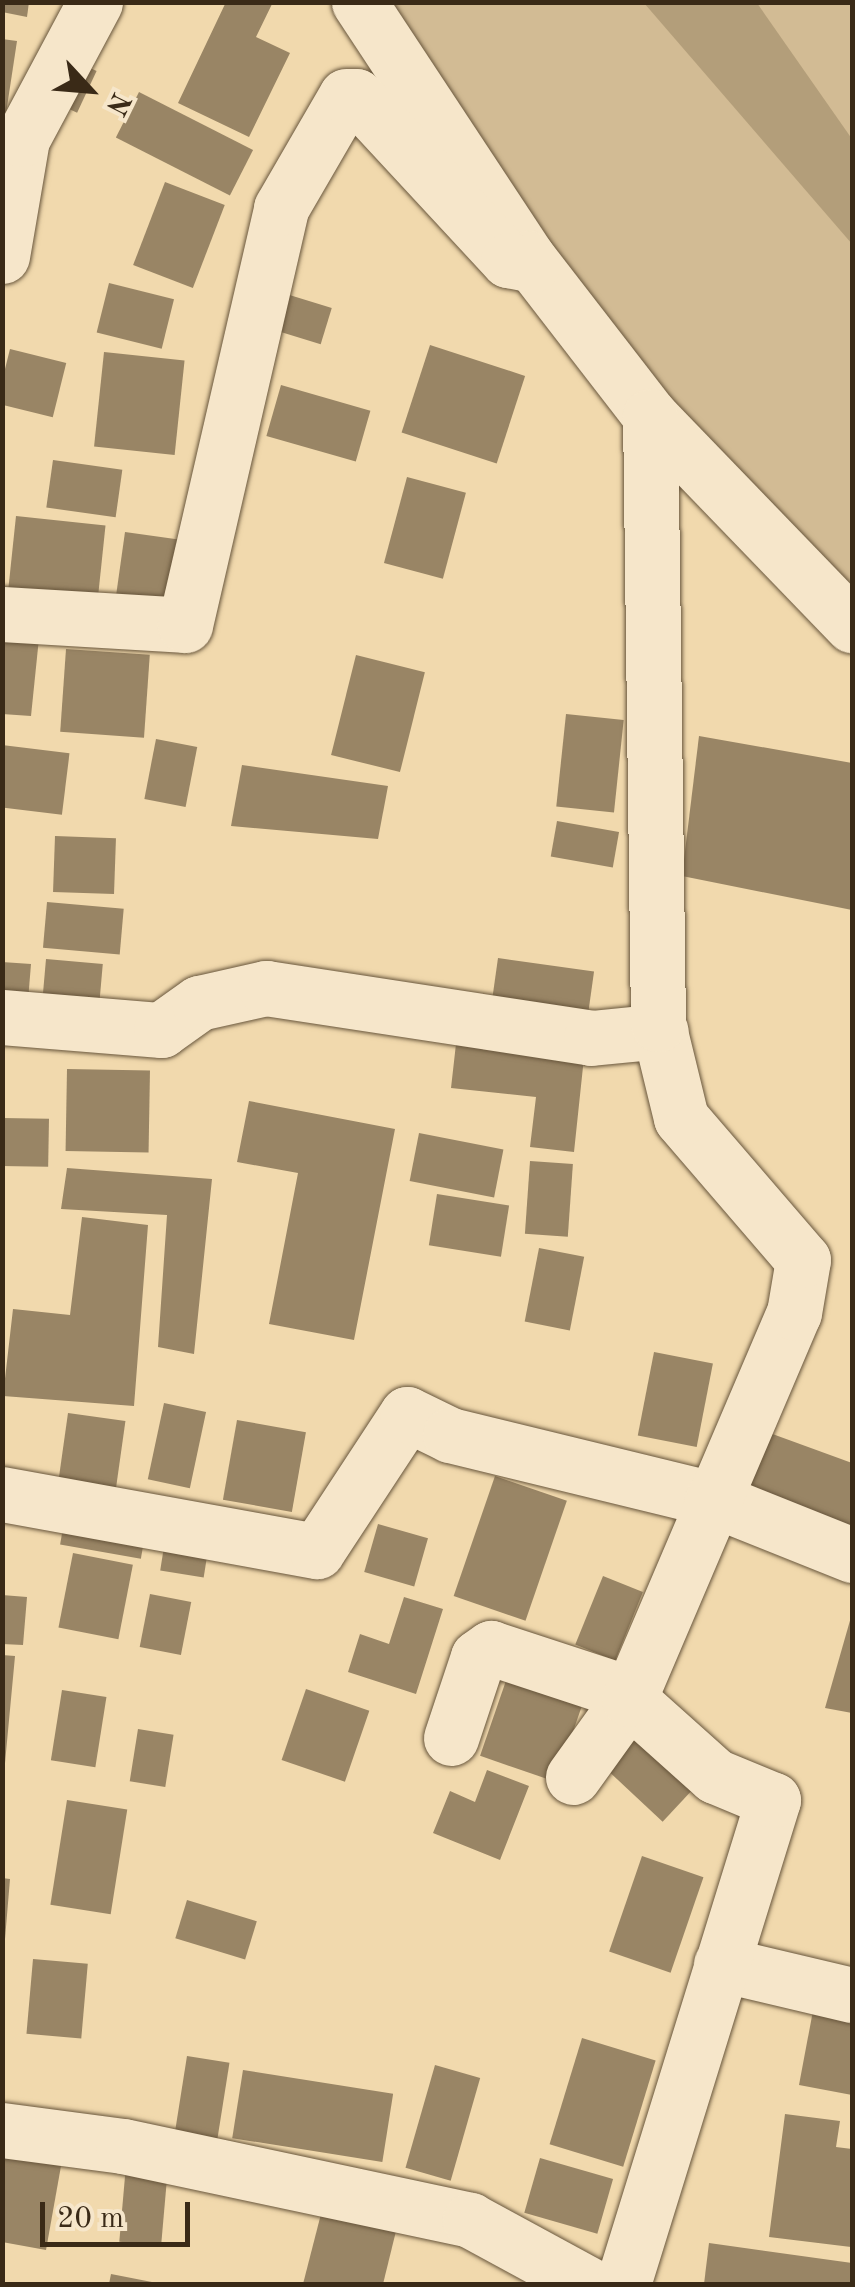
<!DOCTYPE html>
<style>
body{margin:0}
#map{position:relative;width:855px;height:2287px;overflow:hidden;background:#f1d9ad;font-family:"Old Standard TT",serif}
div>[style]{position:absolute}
.green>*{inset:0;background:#d2bb94}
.water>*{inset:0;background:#b39e7a}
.building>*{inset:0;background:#998565;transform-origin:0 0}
.roads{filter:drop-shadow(0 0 2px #68563c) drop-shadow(0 0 2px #68563c)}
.minor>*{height:55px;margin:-27.5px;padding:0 27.5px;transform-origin:27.5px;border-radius:27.5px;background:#f6e6ca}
span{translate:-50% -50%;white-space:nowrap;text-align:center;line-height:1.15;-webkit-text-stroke:10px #f6e6ca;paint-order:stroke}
.frame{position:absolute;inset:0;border:5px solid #3a2a17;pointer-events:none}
.north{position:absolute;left:40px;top:40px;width:100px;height:100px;-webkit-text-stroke:8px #f6e6ca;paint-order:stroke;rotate:116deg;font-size:28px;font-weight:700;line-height:40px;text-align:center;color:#3a2a17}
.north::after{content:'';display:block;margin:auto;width:35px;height:45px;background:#3a2a17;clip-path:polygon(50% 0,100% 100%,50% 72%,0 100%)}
.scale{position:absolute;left:40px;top:2202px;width:150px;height:45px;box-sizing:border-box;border:5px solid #3a2a17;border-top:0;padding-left:12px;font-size:30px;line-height:35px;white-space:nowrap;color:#3a2a17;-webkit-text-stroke:8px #f6e6ca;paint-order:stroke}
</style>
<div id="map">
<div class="green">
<i style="clip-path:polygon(370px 3px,852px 3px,852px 625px,650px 416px)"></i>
</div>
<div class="water">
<i style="clip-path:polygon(644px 3px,757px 3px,852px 139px,852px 244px)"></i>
</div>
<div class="building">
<i style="clip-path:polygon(2px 2px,29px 2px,27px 17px,2px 12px)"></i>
<i style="clip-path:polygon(226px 2px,273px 2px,256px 37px,290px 53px,249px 137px,178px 103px)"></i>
<i style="clip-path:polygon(2px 39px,17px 41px,5px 120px,2px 120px)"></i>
<i style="left:73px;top:60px;width:26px;height:46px;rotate:25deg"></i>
<i style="left:139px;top:92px;width:128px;height:51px;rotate:27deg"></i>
<i style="left:165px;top:182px;width:64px;height:89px;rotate:21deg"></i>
<i style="left:109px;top:283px;width:67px;height:51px;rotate:14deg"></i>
<i style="left:283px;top:293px;width:51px;height:38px;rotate:17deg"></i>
<i style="left:430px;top:345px;width:100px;height:92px;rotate:18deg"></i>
<i style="left:10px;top:349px;width:58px;height:56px;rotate:14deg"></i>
<i style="left:104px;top:352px;width:81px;height:95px;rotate:6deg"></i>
<i style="left:281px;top:385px;width:93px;height:53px;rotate:16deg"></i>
<i style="left:53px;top:460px;width:70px;height:48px;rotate:8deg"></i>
<i style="left:407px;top:477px;width:61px;height:89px;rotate:15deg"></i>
<i style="left:16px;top:516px;width:90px;height:80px;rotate:6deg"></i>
<i style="left:125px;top:532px;width:65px;height:75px;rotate:8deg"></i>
<i style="clip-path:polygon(2px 634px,39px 638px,31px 716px,2px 714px)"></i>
<i style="left:66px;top:649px;width:84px;height:83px;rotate:4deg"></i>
<i style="left:356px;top:655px;width:71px;height:103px;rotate:14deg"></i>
<i style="left:566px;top:714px;width:58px;height:93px;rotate:6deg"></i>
<i style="clip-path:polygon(699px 736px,852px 763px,852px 910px,682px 876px)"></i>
<i style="left:156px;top:739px;width:42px;height:61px;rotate:11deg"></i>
<i style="left:2px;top:745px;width:68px;height:62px;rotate:7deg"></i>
<i style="clip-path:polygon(242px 765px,388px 786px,378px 839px,231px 826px)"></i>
<i style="left:557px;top:821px;width:63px;height:36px;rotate:10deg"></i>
<i style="left:55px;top:836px;width:61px;height:56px;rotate:2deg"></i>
<i style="left:47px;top:902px;width:77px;height:46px;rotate:5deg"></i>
<i style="left:498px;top:958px;width:97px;height:53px;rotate:8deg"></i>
<i style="left:46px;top:959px;width:57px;height:52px;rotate:5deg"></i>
<i style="clip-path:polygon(2px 962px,31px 964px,27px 1013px,2px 1011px)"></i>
<i style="clip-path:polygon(457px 1035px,585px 1048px,574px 1152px,530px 1147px,536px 1097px,451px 1088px)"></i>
<i style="left:67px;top:1069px;width:83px;height:82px;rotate:1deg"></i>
<i style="clip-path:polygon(249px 1101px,395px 1129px,354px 1340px,269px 1324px,298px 1173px,237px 1162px)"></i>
<i style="left:2px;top:1118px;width:47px;height:48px;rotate:1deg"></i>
<i style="left:419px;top:1133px;width:86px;height:49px;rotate:11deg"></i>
<i style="left:530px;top:1161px;width:43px;height:73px;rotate:4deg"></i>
<i style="clip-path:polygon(67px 1168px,212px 1179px,194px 1354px,158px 1347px,167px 1215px,61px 1209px)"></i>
<i style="left:437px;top:1194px;width:73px;height:52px;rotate:9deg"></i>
<i style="clip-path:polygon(82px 1217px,148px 1225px,134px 1406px,3px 1396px,13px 1309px,70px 1315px)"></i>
<i style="left:539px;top:1248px;width:46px;height:75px;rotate:11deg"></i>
<i style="left:654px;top:1352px;width:60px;height:85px;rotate:11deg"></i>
<i style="left:164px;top:1403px;width:43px;height:78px;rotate:12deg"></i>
<i style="left:68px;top:1413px;width:58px;height:73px;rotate:8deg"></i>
<i style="left:237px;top:1420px;width:70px;height:81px;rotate:10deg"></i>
<i style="clip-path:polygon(767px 1432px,852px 1463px,852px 1527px,747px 1490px)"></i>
<i style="left:495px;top:1476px;width:76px;height:127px;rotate:19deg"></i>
<i style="left:66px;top:1511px;width:82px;height:34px;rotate:10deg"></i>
<i style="left:378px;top:1524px;width:52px;height:50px;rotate:16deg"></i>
<i style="left:166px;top:1534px;width:44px;height:37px;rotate:9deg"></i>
<i style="left:73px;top:1553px;width:61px;height:76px;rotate:11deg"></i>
<i style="left:603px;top:1576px;width:43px;height:74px;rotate:22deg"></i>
<i style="left:150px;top:1594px;width:42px;height:54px;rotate:11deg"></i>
<i style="clip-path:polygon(2px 1595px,27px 1597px,23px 1645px,2px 1644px)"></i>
<i style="clip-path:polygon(404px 1597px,443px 1609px,416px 1694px,348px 1672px,360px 1634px,389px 1644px)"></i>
<i style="clip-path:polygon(851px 1617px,852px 1617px,852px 1713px,825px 1708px)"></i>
<i style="clip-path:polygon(2px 1655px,15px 1656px,5px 1763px,2px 1762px)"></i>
<i style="left:511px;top:1666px;width:80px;height:95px;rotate:19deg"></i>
<i style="left:306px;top:1689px;width:67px;height:75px;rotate:19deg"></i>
<i style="left:62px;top:1690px;width:45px;height:71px;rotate:9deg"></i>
<i style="left:138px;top:1729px;width:36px;height:53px;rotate:9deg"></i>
<i style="left:641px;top:1729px;width:79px;height:53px;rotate:43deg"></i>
<i style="clip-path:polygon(487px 1770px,529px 1786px,500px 1860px,433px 1833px,450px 1791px,475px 1802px)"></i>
<i style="left:67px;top:1800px;width:61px;height:106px;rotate:9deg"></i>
<i style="left:642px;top:1856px;width:65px;height:101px;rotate:19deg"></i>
<i style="clip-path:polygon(2px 1878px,10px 1879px,5px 1939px,2px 1939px)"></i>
<i style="left:187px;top:1900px;width:73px;height:40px;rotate:17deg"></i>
<i style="left:33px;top:1959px;width:55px;height:75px;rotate:5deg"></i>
<i style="clip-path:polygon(815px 2000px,852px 2007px,852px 2095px,799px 2085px)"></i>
<i style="left:582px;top:2038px;width:77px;height:111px;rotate:17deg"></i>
<i style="left:187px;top:2056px;width:43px;height:91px;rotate:9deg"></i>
<i style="left:435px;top:2065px;width:47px;height:107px;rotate:16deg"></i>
<i style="left:243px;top:2070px;width:152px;height:69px;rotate:9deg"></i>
<i style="clip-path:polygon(785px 2114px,840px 2121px,836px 2147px,852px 2149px,851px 2247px,769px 2237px)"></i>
<i style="clip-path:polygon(2px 2155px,61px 2166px,46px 2250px,2px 2242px)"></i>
<i style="left:540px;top:2158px;width:76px;height:57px;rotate:16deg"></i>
<i style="left:126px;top:2165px;width:42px;height:77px;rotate:5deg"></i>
<i style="clip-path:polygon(322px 2210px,397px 2227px,383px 2284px,303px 2284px)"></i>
<i style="clip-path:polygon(709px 2243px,852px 2263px,850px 2284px,704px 2284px)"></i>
<i style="clip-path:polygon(111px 2274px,157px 2283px,157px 2284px,109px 2284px)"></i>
</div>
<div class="roads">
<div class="minor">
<i style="left:359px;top:2px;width:307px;rotate:56.6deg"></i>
<i style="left:528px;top:258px;width:200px;rotate:52.3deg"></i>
<i style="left:650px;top:416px;width:291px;rotate:46deg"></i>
<i style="left:2px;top:256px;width:119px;rotate:-80.3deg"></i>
<i style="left:22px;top:139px;width:155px;rotate:-61.9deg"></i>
<i style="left:2px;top:614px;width:183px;rotate:3.4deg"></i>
<i style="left:185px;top:625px;width:428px;rotate:-77deg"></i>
<i style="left:281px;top:208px;width:129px;rotate:-59.9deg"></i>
<i style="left:346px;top:96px;width:10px"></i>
<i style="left:356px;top:96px;width:224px;rotate:47.2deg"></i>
<i style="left:508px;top:260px;width:25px;rotate:11deg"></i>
<i style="left:2px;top:1017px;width:160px;rotate:4.7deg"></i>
<i style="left:161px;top:1030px;width:47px;rotate:-35.4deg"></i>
<i style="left:199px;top:1003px;width:69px;rotate:-12.6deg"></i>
<i style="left:266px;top:988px;width:329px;rotate:8.7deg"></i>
<i style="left:591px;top:1038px;width:70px;rotate:-5.7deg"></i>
<i style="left:2px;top:1494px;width:320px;rotate:10.3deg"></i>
<i style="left:317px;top:1551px;width:164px;rotate:-56.7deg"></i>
<i style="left:407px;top:1414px;width:48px;rotate:26deg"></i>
<i style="left:450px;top:1435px;width:270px;rotate:13.7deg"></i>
<i style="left:712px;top:1499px;width:151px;rotate:21.8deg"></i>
<i style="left:451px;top:1738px;width:85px;rotate:-71.6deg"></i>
<i style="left:478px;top:1657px;width:16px;rotate:-35deg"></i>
<i style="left:491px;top:1648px;width:147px;rotate:18.2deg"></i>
<i style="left:573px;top:1777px;width:96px;rotate:-54.3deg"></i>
<i style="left:721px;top:1964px;width:135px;rotate:13.3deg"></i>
<i style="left:2px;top:2130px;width:122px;rotate:7.5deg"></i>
<i style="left:123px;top:2146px;width:355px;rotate:12deg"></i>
<i style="left:470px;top:2220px;width:134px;rotate:28.5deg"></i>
<i style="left:623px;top:2284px;width:507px;rotate:-72.78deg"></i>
<i style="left:773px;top:1800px;width:63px;rotate:-157.5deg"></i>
<i style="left:715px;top:1776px;width:115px;rotate:-138.2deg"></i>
<i style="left:629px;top:1699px;width:420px;rotate:-66.9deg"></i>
<i style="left:794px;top:1313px;width:54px;rotate:-80.4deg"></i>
<i style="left:803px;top:1260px;width:187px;rotate:-130.7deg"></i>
<i style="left:681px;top:1118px;width:97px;rotate:-103.7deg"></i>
<i style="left:658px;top:1024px;width:608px;rotate:-90.75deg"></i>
</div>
</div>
<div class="frame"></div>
<div class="north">N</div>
<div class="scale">20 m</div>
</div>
